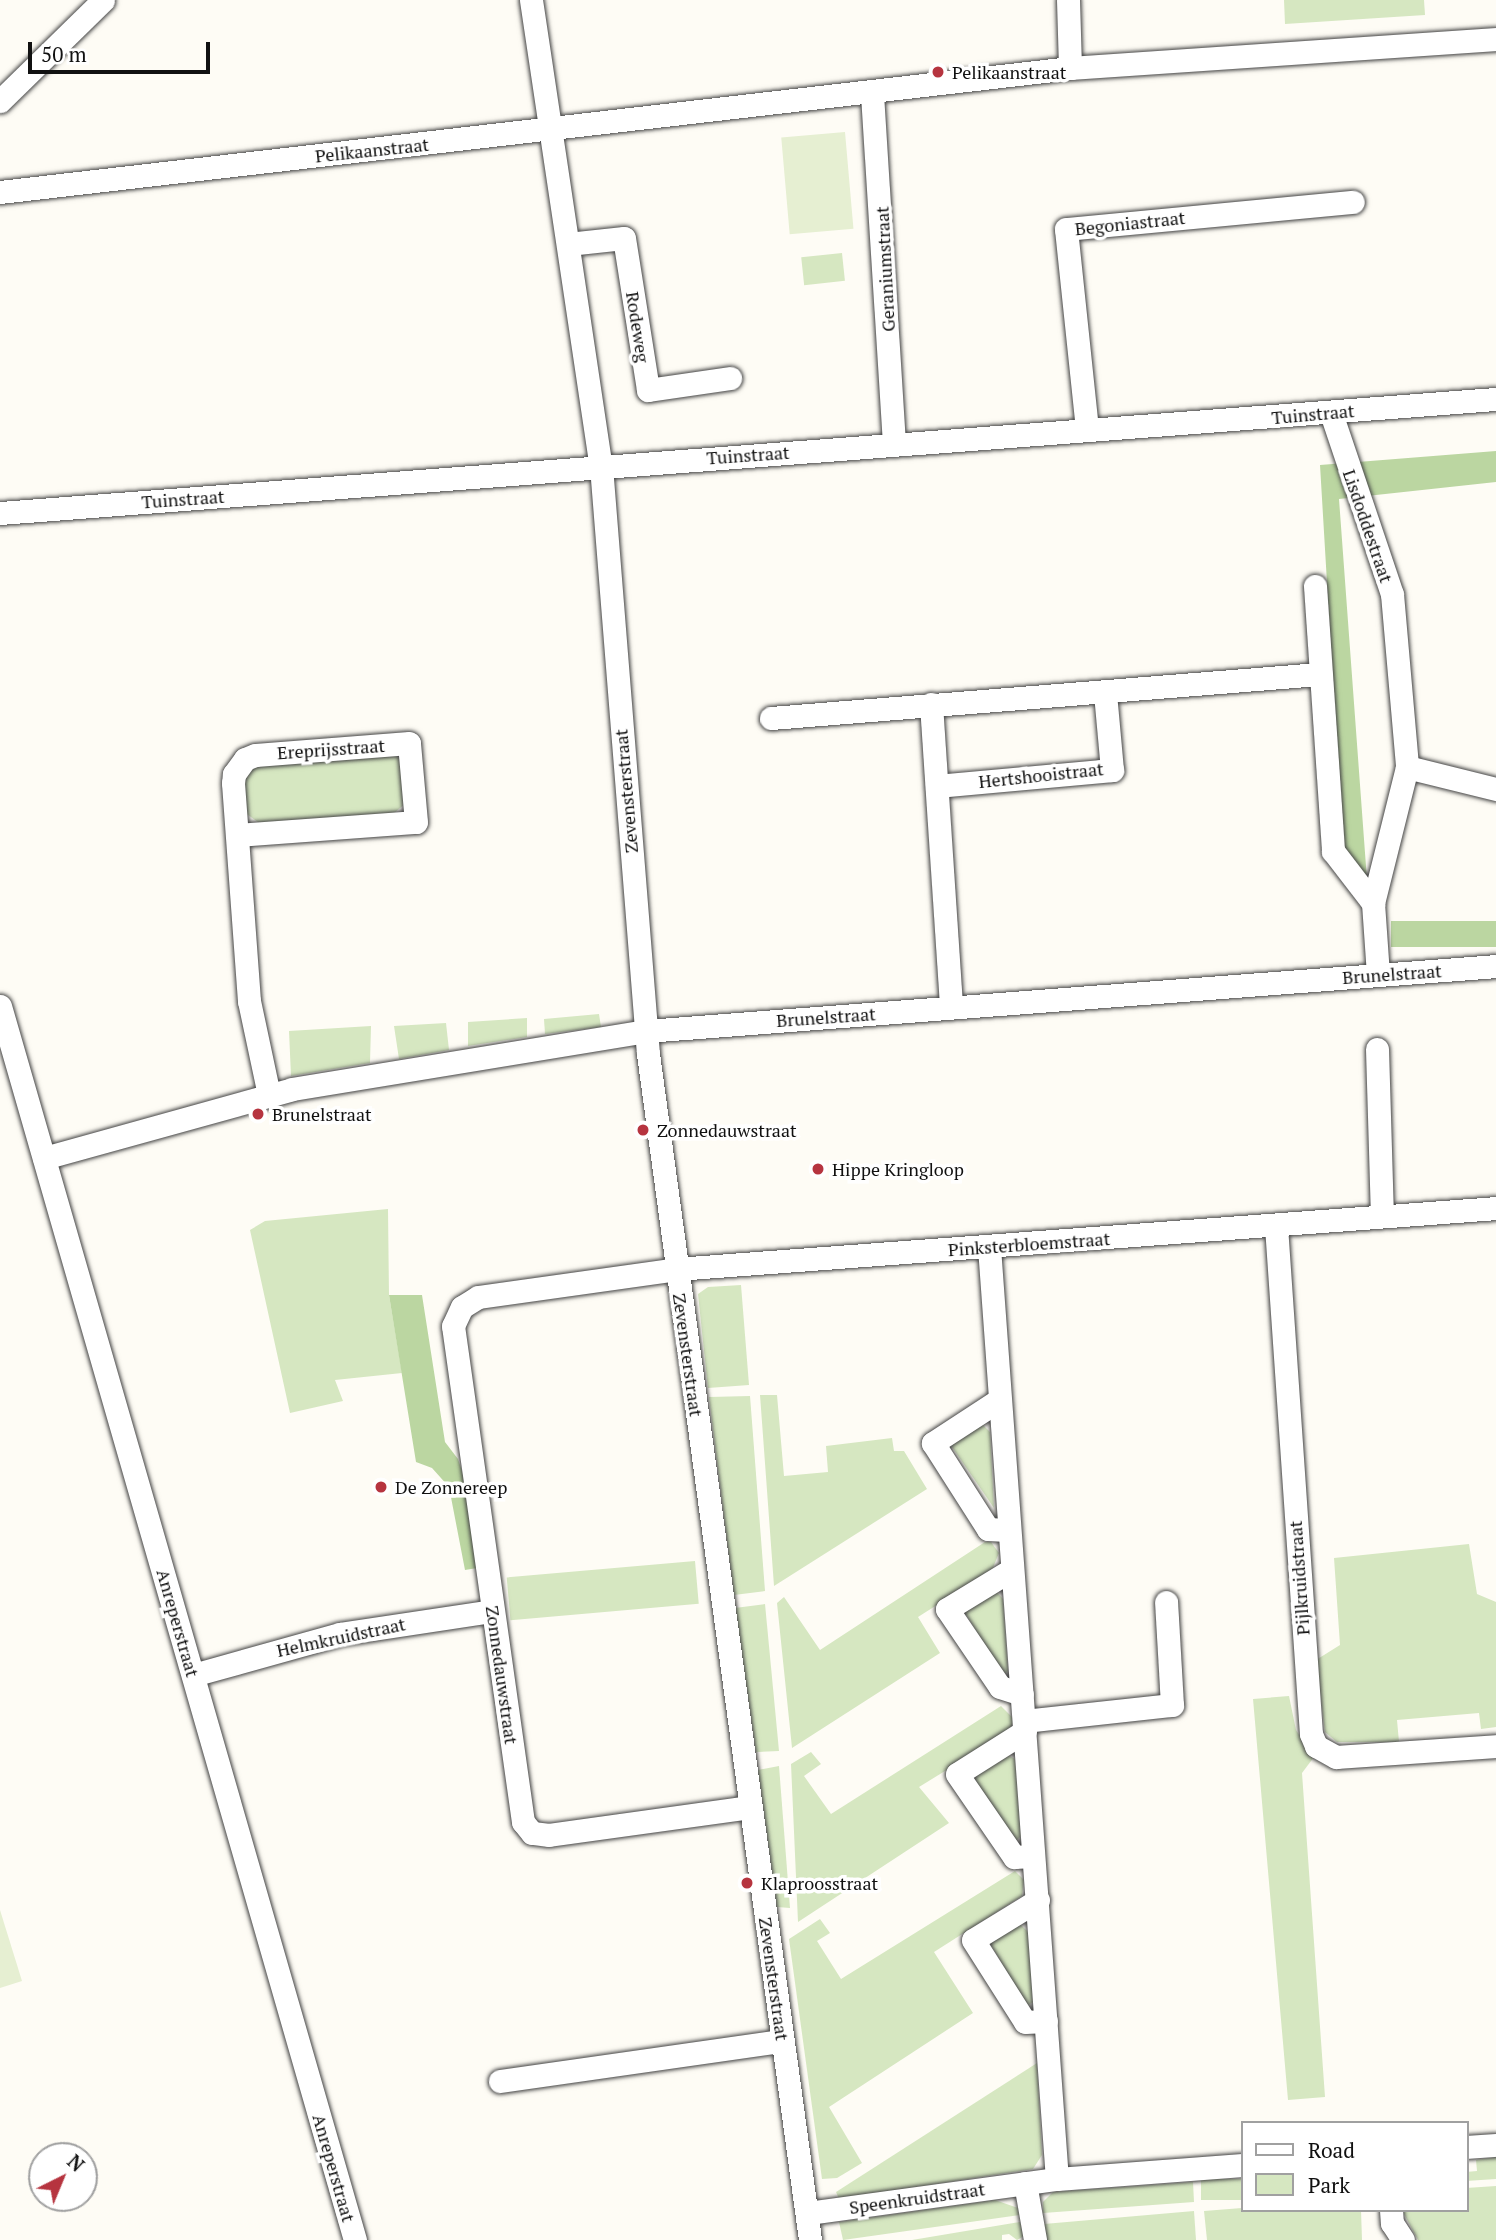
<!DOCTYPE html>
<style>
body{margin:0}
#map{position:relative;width:1496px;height:2240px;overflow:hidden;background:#fefcf5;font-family:"PT Serif",serif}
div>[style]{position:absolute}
.green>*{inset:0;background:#d6e7c1;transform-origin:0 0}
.forest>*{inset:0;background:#bbd6a1;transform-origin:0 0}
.pitch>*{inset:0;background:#e6efd2;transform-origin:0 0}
.roads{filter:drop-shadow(0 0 2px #444) drop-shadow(0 0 2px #444)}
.minor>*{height:23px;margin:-11.5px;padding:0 11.5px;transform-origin:11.5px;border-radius:11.5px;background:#fff}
.dots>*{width:19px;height:19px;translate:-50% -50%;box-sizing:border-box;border:4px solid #fff;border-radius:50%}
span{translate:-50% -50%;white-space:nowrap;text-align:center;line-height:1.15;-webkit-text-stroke:7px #fff;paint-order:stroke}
.poi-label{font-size:18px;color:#111}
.left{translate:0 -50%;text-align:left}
.street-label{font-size:18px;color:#111}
.legend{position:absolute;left:1241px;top:2121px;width:228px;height:91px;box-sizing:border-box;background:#fff;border:2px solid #a0a0a0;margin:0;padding:9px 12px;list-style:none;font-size:21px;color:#111}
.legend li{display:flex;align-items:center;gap:14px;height:35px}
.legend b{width:35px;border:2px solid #a0a0a0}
.north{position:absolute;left:28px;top:2142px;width:70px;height:70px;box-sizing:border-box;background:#fff;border:2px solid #a0a0a0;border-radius:50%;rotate:43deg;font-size:19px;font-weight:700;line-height:28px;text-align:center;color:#111}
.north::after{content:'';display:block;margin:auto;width:24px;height:32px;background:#b6343f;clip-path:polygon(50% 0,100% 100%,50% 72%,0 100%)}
.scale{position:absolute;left:28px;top:42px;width:182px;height:32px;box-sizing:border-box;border:4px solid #111;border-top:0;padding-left:9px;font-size:21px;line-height:24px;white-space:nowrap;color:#111;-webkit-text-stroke:5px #fff;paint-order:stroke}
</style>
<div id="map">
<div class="green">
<i style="clip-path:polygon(1284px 0,1424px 0,1425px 15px,1285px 24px)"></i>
<i style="left:842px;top:253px;width:28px;height:41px;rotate:84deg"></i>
<i style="clip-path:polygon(394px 755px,400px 759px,405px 804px,388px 818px,262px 825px,244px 812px,242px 774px,250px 766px)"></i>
<i style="clip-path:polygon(599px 1014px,601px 1027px,545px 1034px,544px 1019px)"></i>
<i style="clip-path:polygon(527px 1018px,527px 1037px,468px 1046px,468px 1022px)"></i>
<i style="clip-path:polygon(446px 1023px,449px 1050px,399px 1059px,394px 1026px)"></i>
<i style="clip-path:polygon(371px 1026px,370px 1063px,291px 1076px,289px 1031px)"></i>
<i style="clip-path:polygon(388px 1209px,389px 1295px,402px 1373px,335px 1380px,343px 1401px,290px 1413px,250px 1230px,265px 1221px)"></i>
<i style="clip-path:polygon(741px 1285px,749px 1385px,708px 1388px,698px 1294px,708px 1287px)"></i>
<i style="clip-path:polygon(760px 1395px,777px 1395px,784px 1476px,828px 1472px,826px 1446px,892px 1438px,894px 1451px,904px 1451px,927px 1489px,774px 1586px)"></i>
<i style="clip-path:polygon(750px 1396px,765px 1591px,734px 1595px,709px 1397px)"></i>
<i style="clip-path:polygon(981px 1423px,990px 1432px,994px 1508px,950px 1444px)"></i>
<i style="clip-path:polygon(985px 1542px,991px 1542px,999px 1553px,992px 1570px,918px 1617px,940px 1653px,792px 1748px,777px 1603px,784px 1597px,820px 1650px)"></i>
<i style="clip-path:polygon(1469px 1544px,1477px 1594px,1496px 1602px,1496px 1727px,1481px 1729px,1479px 1713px,1397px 1720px,1399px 1742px,1337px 1742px,1325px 1732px,1316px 1660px,1340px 1645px,1334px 1558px)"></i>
<i style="left:695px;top:1561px;width:43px;height:189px;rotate:85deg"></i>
<i style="clip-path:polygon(994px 1589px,1003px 1599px,1008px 1671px,1003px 1675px,964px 1611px)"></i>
<i style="clip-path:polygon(765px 1604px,779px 1751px,756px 1752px,735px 1608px)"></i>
<i style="clip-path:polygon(1289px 1696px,1296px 1730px,1314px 1757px,1302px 1773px,1325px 2097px,1288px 2100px,1253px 1699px)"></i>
<i style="clip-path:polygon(1001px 1706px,1014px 1719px,1010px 1731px,919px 1787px,949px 1823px,798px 1922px,791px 1764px,811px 1752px,821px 1764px,804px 1776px,831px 1814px)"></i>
<i style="clip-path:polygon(1006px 1754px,1015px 1759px,1021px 1836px,1016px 1841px,975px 1780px,977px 1770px)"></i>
<i style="clip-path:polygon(779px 1766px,790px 1908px,777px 1907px,758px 1770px)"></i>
<i style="clip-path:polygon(1015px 1871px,1024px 1880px,1022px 1896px,934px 1952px,973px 2013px,829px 2107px,862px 2163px,837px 2178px,822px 2179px,789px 1939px,820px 1919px,830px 1933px,817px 1941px,841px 1979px)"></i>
<i style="clip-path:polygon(1018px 1922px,1028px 1932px,1033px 2002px,1027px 2006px,988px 1940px)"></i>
<i style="clip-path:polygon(1037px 2063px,1042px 2155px,1033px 2169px,839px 2199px,836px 2192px)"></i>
<i style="clip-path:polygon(1496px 2157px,1496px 2179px,1466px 2181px,1466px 2172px,1477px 2171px,1476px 2160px)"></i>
<i style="left:1242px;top:2179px;width:21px;height:41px;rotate:90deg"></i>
<i style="clip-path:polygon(1193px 2182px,1194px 2202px,1043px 2213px,1043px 2202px,1053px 2192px)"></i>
<i style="clip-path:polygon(1496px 2186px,1496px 2240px,1418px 2240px,1404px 2214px,1404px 2210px,1466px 2210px,1466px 2188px)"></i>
<i style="clip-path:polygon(995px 2200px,1018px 2208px,1019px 2215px,843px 2240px,839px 2222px)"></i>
<i style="clip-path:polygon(1242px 2208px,1361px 2210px,1362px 2240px,1207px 2240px,1204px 2211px)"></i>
<i style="clip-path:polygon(1194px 2211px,1196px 2240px,1047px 2240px,1044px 2224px)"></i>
<i style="clip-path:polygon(1020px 2222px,1024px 2236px,1017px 2240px,1009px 2234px,1002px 2235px,1002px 2240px,912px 2240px)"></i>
</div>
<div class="forest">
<i style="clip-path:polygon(1496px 451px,1496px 482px,1339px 499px,1367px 880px,1343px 852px,1320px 465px)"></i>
<i style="left:1496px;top:921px;width:26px;height:105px;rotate:90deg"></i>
<i style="clip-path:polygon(389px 1295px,422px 1295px,445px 1442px,458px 1459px,469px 1492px,477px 1568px,465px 1570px,449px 1487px,432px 1468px,416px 1462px)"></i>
</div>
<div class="pitch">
<i style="left:845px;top:132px;width:97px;height:64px;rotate:85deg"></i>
<i style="clip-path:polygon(0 1910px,22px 1981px,0 1988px)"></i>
</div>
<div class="roads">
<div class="minor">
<i style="left:531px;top:0;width:471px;rotate:81.5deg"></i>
<i style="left:601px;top:466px;width:590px;rotate:85.43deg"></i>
<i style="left:648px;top:1054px;width:1197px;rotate:82.22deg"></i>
<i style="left:1068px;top:0;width:68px;rotate:88.3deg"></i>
<i style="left:872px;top:94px;width:351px;rotate:86.4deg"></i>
<i style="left:0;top:101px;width:144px;rotate:-44.4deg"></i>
<i style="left:0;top:192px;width:1077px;rotate:-6.61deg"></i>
<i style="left:1070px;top:68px;width:427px;rotate:-3.9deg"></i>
<i style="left:568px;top:244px;width:56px;rotate:-6.1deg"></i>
<i style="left:624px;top:238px;width:154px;rotate:81deg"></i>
<i style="left:648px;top:390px;width:83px;rotate:-8.3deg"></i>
<i style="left:1331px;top:413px;width:191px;rotate:71.4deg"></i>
<i style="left:1392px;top:594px;width:174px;rotate:85deg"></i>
<i style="left:1407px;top:767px;width:140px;rotate:104deg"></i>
<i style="left:1373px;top:903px;width:72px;rotate:86deg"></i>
<i style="left:1087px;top:429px;width:201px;rotate:-96deg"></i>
<i style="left:1066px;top:229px;width:288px;rotate:-5.4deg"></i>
<i style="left:0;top:513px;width:1500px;rotate:-4.36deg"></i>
<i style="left:1315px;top:586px;width:266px;rotate:86.1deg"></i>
<i style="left:1333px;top:851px;width:66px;rotate:52.4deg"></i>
<i style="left:931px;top:704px;width:304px;rotate:86.2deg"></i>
<i style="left:771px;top:718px;width:550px;rotate:-4.59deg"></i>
<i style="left:1407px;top:767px;width:92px;rotate:13.9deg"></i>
<i style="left:937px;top:786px;width:176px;rotate:-5.2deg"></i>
<i style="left:1112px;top:770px;width:77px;rotate:-95.2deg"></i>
<i style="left:238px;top:835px;width:178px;rotate:-4.2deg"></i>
<i style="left:416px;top:822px;width:79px;rotate:-95.1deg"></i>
<i style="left:409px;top:743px;width:154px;rotate:175.5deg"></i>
<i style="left:255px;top:755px;width:11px;rotate:158deg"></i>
<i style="left:245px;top:759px;width:19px;rotate:126deg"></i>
<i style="left:234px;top:774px;width:9px;rotate:96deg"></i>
<i style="left:233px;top:783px;width:219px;rotate:85.8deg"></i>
<i style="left:249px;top:1001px;width:96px;rotate:78deg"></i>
<i style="left:0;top:1006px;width:1284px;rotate:73.95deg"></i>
<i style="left:1377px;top:1049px;width:167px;rotate:88.3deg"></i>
<i style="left:44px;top:1158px;width:257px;rotate:-15.5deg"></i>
<i style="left:292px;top:1089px;width:359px;rotate:-9.3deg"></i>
<i style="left:646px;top:1031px;width:852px;rotate:-4.37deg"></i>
<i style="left:1276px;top:1226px;width:509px;rotate:86.06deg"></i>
<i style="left:1311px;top:1734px;width:13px;rotate:67deg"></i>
<i style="left:1316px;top:1746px;width:23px;rotate:29deg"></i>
<i style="left:1336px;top:1757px;width:160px;rotate:-3.9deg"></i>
<i style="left:989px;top:1247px;width:934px;rotate:85.83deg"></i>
<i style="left:999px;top:1400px;width:79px;rotate:146.9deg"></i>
<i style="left:933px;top:1443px;width:102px;rotate:57.4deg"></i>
<i style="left:988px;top:1529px;width:19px;rotate:3deg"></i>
<i style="left:1011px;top:1570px;width:75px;rotate:148.6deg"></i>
<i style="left:947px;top:1609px;width:94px;rotate:55.8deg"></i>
<i style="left:1000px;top:1687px;width:23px;rotate:18deg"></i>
<i style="left:193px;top:1675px;width:153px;rotate:-15.6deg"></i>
<i style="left:340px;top:1634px;width:154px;rotate:-8.6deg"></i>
<i style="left:1024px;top:1721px;width:149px;rotate:-6.2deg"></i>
<i style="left:1172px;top:1705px;width:103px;rotate:-93.3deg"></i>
<i style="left:1025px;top:1731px;width:80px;rotate:147.7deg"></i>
<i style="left:957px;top:1774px;width:101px;rotate:55.5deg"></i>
<i style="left:1014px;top:1857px;width:19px;rotate:-3deg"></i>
<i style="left:750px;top:1807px;width:203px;rotate:172.1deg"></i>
<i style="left:549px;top:1835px;width:17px;rotate:-173deg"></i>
<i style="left:532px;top:1833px;width:14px;rotate:-129deg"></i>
<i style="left:523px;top:1822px;width:501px;rotate:-98.03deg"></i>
<i style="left:453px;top:1326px;width:21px;rotate:-65deg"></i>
<i style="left:462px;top:1307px;width:19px;rotate:-32deg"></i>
<i style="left:478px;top:1297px;width:200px;rotate:-8deg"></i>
<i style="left:676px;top:1269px;width:822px;rotate:-4.25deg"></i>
<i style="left:1038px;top:1900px;width:76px;rotate:148.4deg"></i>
<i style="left:973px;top:1940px;width:97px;rotate:57.6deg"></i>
<i style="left:1025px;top:2022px;width:21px;rotate:-3deg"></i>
<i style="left:500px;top:2081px;width:285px;rotate:-8.1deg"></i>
<i style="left:1466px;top:2147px;width:30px;rotate:-4deg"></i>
<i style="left:1025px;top:2183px;width:58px;rotate:80deg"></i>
<i style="left:1391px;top:2210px;width:13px;rotate:86deg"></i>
<i style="left:1392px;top:2223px;width:20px;rotate:57deg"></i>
<i style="left:808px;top:2213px;width:251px;rotate:-7.8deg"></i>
<i style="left:1057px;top:2179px;width:186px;rotate:-4.3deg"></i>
</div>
</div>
<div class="dots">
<i style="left:938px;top:72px;background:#b6343f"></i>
<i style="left:258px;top:1114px;background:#b6343f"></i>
<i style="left:643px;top:1130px;background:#b6343f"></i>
<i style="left:818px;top:1169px;background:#b6343f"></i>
<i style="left:381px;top:1487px;background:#b6343f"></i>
<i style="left:747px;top:1883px;background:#b6343f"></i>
</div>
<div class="poi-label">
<span class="left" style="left:952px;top:72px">Pelikaanstraat</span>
<span class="left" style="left:272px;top:1114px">Brunelstraat</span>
<span class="left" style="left:657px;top:1130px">Zonnedauwstraat</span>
<span class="left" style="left:832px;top:1169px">Hippe Kringloop</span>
<span class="left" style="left:395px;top:1487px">De Zonnereep</span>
<span class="left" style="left:761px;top:1883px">Klaproosstraat</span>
</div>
<div class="street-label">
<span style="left:372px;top:150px;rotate:-6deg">Pelikaanstraat</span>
<span style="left:1130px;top:223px;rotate:-6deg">Begoniastraat</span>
<span style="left:885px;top:269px;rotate:-93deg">Geraniumstraat</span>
<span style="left:638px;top:327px;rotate:81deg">Rodeweg</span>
<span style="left:1313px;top:414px;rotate:-5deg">Tuinstraat</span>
<span style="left:748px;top:455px;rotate:-4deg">Tuinstraat</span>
<span style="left:183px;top:499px;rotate:-4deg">Tuinstraat</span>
<span style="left:1368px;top:526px;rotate:71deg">Lisdoddestraat</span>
<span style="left:331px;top:749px;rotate:-4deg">Ereprijsstraat</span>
<span style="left:1041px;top:775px;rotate:-6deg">Hertshooistraat</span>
<span style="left:626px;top:791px;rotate:-95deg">Zevensterstraat</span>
<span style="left:1392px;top:974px;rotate:-4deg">Brunelstraat</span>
<span style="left:826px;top:1017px;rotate:-4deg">Brunelstraat</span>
<span style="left:1029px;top:1244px;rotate:-4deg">Pinksterbloemstraat</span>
<span style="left:688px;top:1355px;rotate:82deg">Zevensterstraat</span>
<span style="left:1299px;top:1578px;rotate:-94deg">Pijlkruidstraat</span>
<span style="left:178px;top:1623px;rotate:74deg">Anreperstraat</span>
<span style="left:341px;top:1637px;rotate:-12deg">Helmkruidstraat</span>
<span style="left:502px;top:1675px;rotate:82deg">Zonnedauwstraat</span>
<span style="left:774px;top:1979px;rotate:82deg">Zevensterstraat</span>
<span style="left:334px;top:2168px;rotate:74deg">Anreperstraat</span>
<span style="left:917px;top:2198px;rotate:-8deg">Speenkruidstraat</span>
</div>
<ul class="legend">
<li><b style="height:9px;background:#fff"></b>Road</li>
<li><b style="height:19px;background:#d6e7c1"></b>Park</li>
</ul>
<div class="north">N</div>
<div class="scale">50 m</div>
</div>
